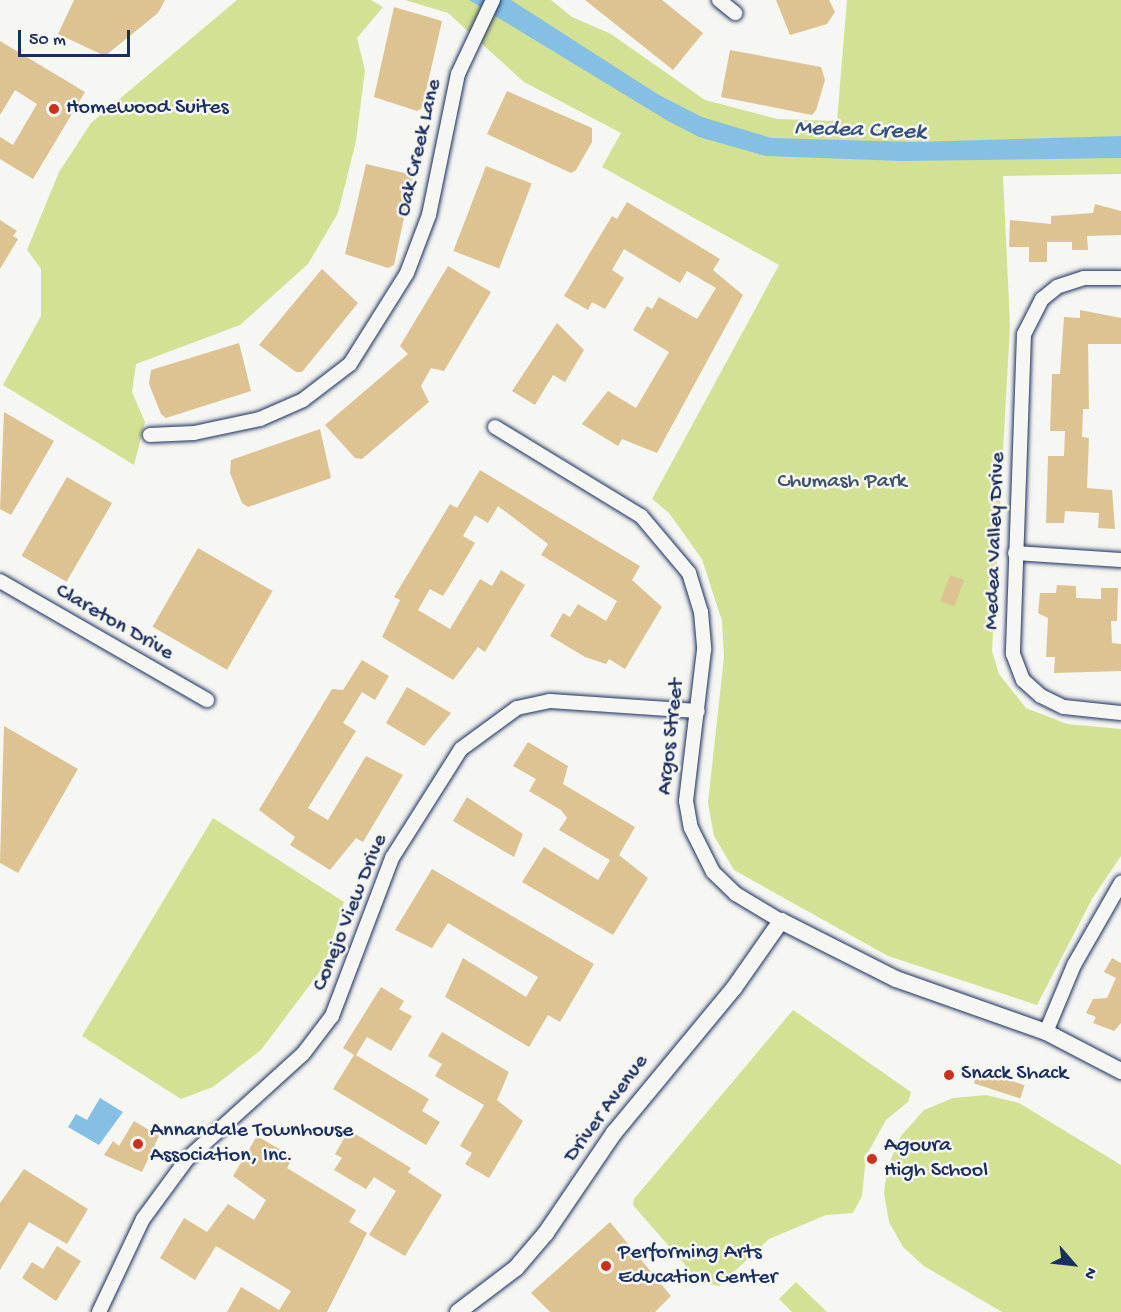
<!DOCTYPE html>
<style>
body{margin:0}
#map{position:relative;width:1121px;height:1312px;overflow:hidden;background:#f6f6f2;font-family:"Gochi Hand",sans-serif}
div>[style]{position:absolute}
.green>*{inset:0;background:#d3e194}
.water>*{inset:0;background:#85c0e4}
.building>*{inset:0;background:#ddc392;transform-origin:0 0}
.roads{filter:drop-shadow(0 0 2px #1b2f5e) drop-shadow(0 0 2px #1b2f5e)}
.minor>*{height:14px;margin:-7px;padding:0 7px;transform-origin:7px;border-radius:7px;background:#f6f6f2}
.tertiary>*{height:16px;margin:-8px;padding:0 8px;transform-origin:8px;border-radius:8px;background:#f6f6f2}
.dots>*{width:16px;height:16px;translate:-50% -50%;box-sizing:border-box;border:3px solid #f6f6f2;border-radius:50%}
span{translate:-50% -50%;white-space:nowrap;text-align:center;line-height:1.15;-webkit-text-stroke:5px #f6f6f2;paint-order:stroke}
.poi-label{font-size:22px;color:#1b2f5e}
.left{translate:0 -50%;text-align:left}
.street-label{font-size:22px;color:#1b2f5e}
.park-label{font-size:22px;color:#405369}
.water-label{font-size:24px;color:#365380;font-style:italic}
.north{position:absolute;left:1043px;top:1234px;width:60px;height:60px;-webkit-text-stroke:4px #f6f6f2;paint-order:stroke;rotate:118deg;font-size:16px;font-weight:700;line-height:24px;text-align:center;color:#1b2f5e}
.north::after{content:'';display:block;margin:auto;width:21px;height:27px;background:#1b2f5e;clip-path:polygon(50% 0,100% 100%,50% 72%,0 100%)}
.scale{position:absolute;left:18px;top:30px;width:112px;height:27px;box-sizing:border-box;border:3px solid #1b2f5e;border-top:0;padding-left:8px;font-size:18px;line-height:21px;white-space:nowrap;color:#1b2f5e;-webkit-text-stroke:4px #f6f6f2;paint-order:stroke}
</style>
<div id="map">
<div class="green">
<i style="clip-path:polygon(237px 0,371px 0,383px 7px,357px 38px,365px 70px,356px 141px,338px 213px,308px 264px,240px 325px,136px 364px,132px 392px,145px 422px,134px 465px,3px 385px,41px 316px,41px 269px,27px 250px,59px 172px,91px 123px)"></i>
<i style="clip-path:polygon(405px 0,551px 0,572px 17px,611px 34px,705px 100px,777px 119px,837px 121px,847px 0,1121px 0,1121px 174px,1003px 176px,1010px 325px,992px 651px,999px 674px,1026px 708px,1067px 724px,1121px 729px,1121px 856px,1092px 899px,1037px 1005px,888px 956px,734px 870px,714px 836px,708px 803px,724px 657px,722px 621px,702px 559px,669px 513px,652px 499px,779px 265px,602px 167px,621px 133px,524px 82px,448px 13px)"></i>
<i style="clip-path:polygon(213px 818px,344px 902px,324px 966px,261px 1050px,213px 1087px,181px 1099px,82px 1036px)"></i>
<i style="clip-path:polygon(793px 1010px,911px 1092px,908px 1102px,886px 1120px,866px 1156px,862px 1196px,853px 1213px,826px 1215px,769px 1239px,719px 1286px,700px 1282px,633px 1205px,634px 1199px)"></i>
<i style="clip-path:polygon(986px 1095px,1019px 1103px,1121px 1165px,1121px 1312px,1002px 1312px,924px 1266px,903px 1247px,889px 1222px,884px 1193px,887px 1168px,901px 1136px,924px 1110px,953px 1098px)"></i>
<i style="clip-path:polygon(796px 1282px,827px 1312px,792px 1312px,779px 1299px)"></i>
</div>
<div class="water">
<i style="clip-path:polygon(469px 0,511px 0,659px 95px,702px 117px,771px 138px,913px 142px,1121px 136px,1121px 158px,902px 161px,766px 156px,699px 137px,668px 121px)"></i>
<i style="clip-path:polygon(100px 1098px,123px 1112px,99px 1145px,68px 1127px,76px 1114px,87px 1120px)"></i>
</div>
<div class="building">
<i style="clip-path:polygon(74px 0,165px 0,158px 13px,105px 56px,58px 34px)"></i>
<i style="clip-path:polygon(585px 0,662px 0,703px 33px,673px 70px)"></i>
<i style="clip-path:polygon(776px 0,829px 0,835px 12px,827px 24px,790px 35px)"></i>
<i style="clip-path:polygon(394px 7px,442px 21px,422px 108px,417px 111px,374px 97px)"></i>
<i style="clip-path:polygon(0 41px,85px 92px,33px 179px,0 159px,0 137px,13px 145px,37px 104px,15px 90px,0 115px)"></i>
<i style="clip-path:polygon(730px 50px,821px 67px,825px 80px,816px 110px,812px 115px,721px 97px)"></i>
<i style="clip-path:polygon(507px 91px,592px 128px,592px 142px,576px 170px,571px 173px,487px 134px)"></i>
<i style="clip-path:polygon(366px 164px,413px 175px,394px 265px,388px 268px,345px 254px)"></i>
<i style="left:486px;top:166px;width:49px;height:91px;rotate:21deg"></i>
<i style="clip-path:polygon(627px 202px,720px 259px,713px 270px,743px 295px,657px 453px,622px 439px,618px 446px,582px 424px,608px 391px,636px 408px,669px 352px,633px 330px,647px 306px,652px 309px,659px 297px,697px 319px,716px 288px,687px 271px,680px 283px,624px 249px,612px 270px,624px 278px,605px 309px,592px 302px,588px 310px,564px 296px,612px 216px,617px 219px)"></i>
<i style="clip-path:polygon(1095px 204px,1121px 211px,1121px 235px,1087px 236px,1088px 250px,1072px 250px,1072px 242px,1047px 242px,1047px 262px,1029px 262px,1029px 247px,1009px 247px,1010px 220px,1051px 224px,1051px 216px,1093px 213px)"></i>
<i style="clip-path:polygon(0 220px,17px 231px,13px 236px,18px 239px,0 269px)"></i>
<i style="clip-path:polygon(448px 266px,491px 292px,444px 371px,431px 368px,421px 386px,429px 402px,362px 459px,355px 458px,325px 425px,408px 354px,400px 346px)"></i>
<i style="clip-path:polygon(322px 269px,358px 303px,302px 372px,296px 372px,259px 345px)"></i>
<i style="clip-path:polygon(1080px 310px,1121px 318px,1121px 344px,1088px 344px,1089px 409px,1083px 409px,1082px 437px,1089px 438px,1087px 488px,1112px 490px,1115px 529px,1098px 528px,1099px 513px,1065px 511px,1064px 523px,1046px 523px,1048px 456px,1064px 456px,1065px 431px,1050px 431px,1052px 374px,1060px 374px,1064px 317px,1080px 318px)"></i>
<i style="clip-path:polygon(557px 323px,584px 350px,565px 382px,553px 375px,535px 405px,512px 391px)"></i>
<i style="clip-path:polygon(239px 343px,251px 391px,166px 418px,161px 414px,149px 384px,151px 370px)"></i>
<i style="clip-path:polygon(4px 412px,54px 441px,11px 515px,0 509px)"></i>
<i style="clip-path:polygon(320px 429px,331px 478px,248px 507px,242px 503px,230px 473px,231px 460px)"></i>
<i style="clip-path:polygon(480px 470px,640px 566px,632px 580px,662px 607px,625px 669px,609px 659px,606px 664px,585px 657px,550px 636px,563px 613px,570px 617px,578px 604px,606px 621px,617px 601px,541px 555px,548px 544px,498px 506px,488px 523px,475px 515px,463px 536px,475px 543px,453px 580px,443px 596px,430px 589px,418px 610px,450px 629px,480px 579px,492px 586px,501px 570px,525px 585px,485px 652px,478px 647px,453px 680px,382px 637px,400px 600px,394px 597px,450px 504px,457px 508px)"></i>
<i style="left:67px;top:477px;width:52px;height:91px;rotate:30deg"></i>
<i style="left:198px;top:548px;width:86px;height:91px;rotate:30deg"></i>
<i style="left:950px;top:575px;width:15px;height:28px;rotate:20deg"></i>
<i style="clip-path:polygon(1057px 585px,1076px 586px,1076px 598px,1101px 599px,1101px 588px,1118px 588px,1117px 621px,1111px 621px,1112px 643px,1121px 644px,1121px 671px,1054px 673px,1055px 657px,1046px 657px,1048px 618px,1038px 613px,1040px 593px,1056px 593px)"></i>
<i style="clip-path:polygon(362px 660px,389px 676px,375px 700px,362px 692px,343px 723px,356px 731px,308px 808px,328px 820px,366px 756px,403px 775px,363px 842px,356px 838px,330px 870px,290px 845px,295px 837px,259px 810px,332px 689px,343px 690px)"></i>
<i style="clip-path:polygon(407px 687px,451px 713px,424px 746px,386px 723px)"></i>
<i style="clip-path:polygon(4px 726px,78px 769px,18px 873px,0 863px)"></i>
<i style="clip-path:polygon(528px 742px,568px 766px,563px 784px,635px 827px,619px 855px,648px 878px,613px 935px,522px 882px,544px 847px,598px 880px,610px 860px,559px 830px,567px 818px,561px 810px,529px 791px,536px 779px,513px 766px)"></i>
<i style="clip-path:polygon(467px 797px,523px 834px,514px 857px,453px 821px)"></i>
<i style="clip-path:polygon(432px 869px,594px 964px,560px 1022px,548px 1015px,529px 1047px,445px 997px,463px 958px,526px 997px,538px 977px,448px 923px,432px 948px,395px 930px)"></i>
<i style="clip-path:polygon(1112px 958px,1121px 963px,1121px 1023px,1114px 1031px,1093px 1023px,1096px 1017px,1086px 1013px,1093px 999px,1107px 998px,1116px 978px,1104px 972px)"></i>
<i style="clip-path:polygon(381px 987px,404px 1001px,399px 1009px,412px 1016px,391px 1051px,367px 1037px,356px 1055px,429px 1099px,422px 1111px,440px 1122px,426px 1145px,333px 1089px,354px 1055px,343px 1048px)"></i>
<i style="clip-path:polygon(442px 1032px,509px 1072px,497px 1100px,523px 1121px,489px 1178px,465px 1164px,472px 1153px,460px 1146px,484px 1105px,435px 1076px,442px 1064px,428px 1056px)"></i>
<i style="left:978px;top:1070px;width:49px;height:14px;rotate:18deg"></i>
<i style="clip-path:polygon(134px 1121px,159px 1136px,142px 1172px,104px 1155px,113px 1141px,119px 1146px)"></i>
<i style="clip-path:polygon(349px 1130px,411px 1168px,408px 1172px,442px 1195px,405px 1256px,369px 1235px,396px 1191px,374px 1177px,366px 1189px,334px 1170px,342px 1158px,335px 1154px)"></i>
<i style="clip-path:polygon(257px 1136px,293px 1157px,287px 1168px,356px 1210px,349px 1222px,367px 1233px,327px 1312px,227px 1312px,241px 1287px,279px 1310px,291px 1291px,216px 1246px,195px 1280px,160px 1258px,184px 1218px,207px 1232px,228px 1204px,254px 1220px,266px 1200px,233px 1176px)"></i>
<i style="clip-path:polygon(24px 1169px,88px 1209px,67px 1244px,29px 1222px,0 1270px,0 1203px)"></i>
<i style="clip-path:polygon(610px 1222px,671px 1296px,655px 1312px,550px 1312px,531px 1293px)"></i>
<i style="clip-path:polygon(57px 1246px,81px 1261px,56px 1301px,22px 1278px,32px 1262px,43px 1269px)"></i>
</div>
<div class="roads">
<div class="minor">
<i style="left:719px;top:0;width:21px;rotate:39deg"></i>
<i style="left:1121px;top:278px;width:37px;rotate:180deg"></i>
<i style="left:1084px;top:278px;width:28px;rotate:162deg"></i>
<i style="left:1057px;top:287px;width:19px;rotate:141deg"></i>
<i style="left:1042px;top:299px;width:39px;rotate:117deg"></i>
<i style="left:1024px;top:334px;width:320px;rotate:92deg"></i>
<i style="left:1013px;top:654px;width:28px;rotate:69deg"></i>
<i style="left:1023px;top:680px;width:24px;rotate:42deg"></i>
<i style="left:1041px;top:696px;width:25px;rotate:26deg"></i>
<i style="left:1064px;top:707px;width:57px;rotate:6deg"></i>
<i style="left:495px;top:427px;width:171px;rotate:31.4deg"></i>
<i style="left:641px;top:516px;width:75px;rotate:49.9deg"></i>
<i style="left:689px;top:573px;width:41px;rotate:72.9deg"></i>
<i style="left:701px;top:612px;width:38px;rotate:85deg"></i>
<i style="left:704px;top:650px;width:152px;rotate:96.8deg"></i>
<i style="left:686px;top:801px;width:27px;rotate:80deg"></i>
<i style="left:691px;top:828px;width:49px;rotate:63.4deg"></i>
<i style="left:713px;top:872px;width:32px;rotate:44deg"></i>
<i style="left:736px;top:894px;width:52px;rotate:31deg"></i>
<i style="left:150px;top:435px;width:44px;rotate:-2.6deg"></i>
<i style="left:194px;top:433px;width:67px;rotate:-12deg"></i>
<i style="left:260px;top:419px;width:47px;rotate:-23.8deg"></i>
<i style="left:303px;top:400px;width:59px;rotate:-37.5deg"></i>
<i style="left:350px;top:364px;width:107px;rotate:-57.9deg"></i>
<i style="left:407px;top:273px;width:62px;rotate:-69.2deg"></i>
<i style="left:429px;top:215px;width:144px;rotate:-78.4deg"></i>
<i style="left:458px;top:74px;width:82px;rotate:-64.7deg"></i>
<i style="left:1015px;top:553px;width:106px;rotate:3.8deg"></i>
<i style="left:0;top:581px;width:239px;rotate:29.9deg"></i>
<i style="left:1046px;top:1032px;width:73px;rotate:-67.3deg"></i>
<i style="left:1074px;top:965px;width:95px;rotate:-60.2deg"></i>
<i style="left:99px;top:1312px;width:103px;rotate:-64.7deg"></i>
<i style="left:143px;top:1219px;width:74px;rotate:-53.7deg"></i>
<i style="left:187px;top:1159px;width:156px;rotate:-42.2deg"></i>
<i style="left:303px;top:1054px;width:48px;rotate:-52.7deg"></i>
<i style="left:332px;top:1016px;width:169px;rotate:-69.2deg"></i>
<i style="left:392px;top:858px;width:129px;rotate:-57.7deg"></i>
<i style="left:461px;top:749px;width:69px;rotate:-36.2deg"></i>
<i style="left:517px;top:708px;width:34px;rotate:-12deg"></i>
<i style="left:550px;top:701px;width:148px;rotate:3.9deg"></i>
</div>
<div class="tertiary">
<i style="left:458px;top:1312px;width:73px;rotate:-37.2deg"></i>
<i style="left:516px;top:1268px;width:46px;rotate:-49.4deg"></i>
<i style="left:546px;top:1233px;width:121px;rotate:-55.8deg"></i>
<i style="left:614px;top:1133px;width:188px;rotate:-50.4deg"></i>
<i style="left:734px;top:988px;width:82px;rotate:-55deg"></i>
<i style="left:781px;top:921px;width:129px;rotate:26.8deg"></i>
<i style="left:896px;top:979px;width:159px;rotate:19.5deg"></i>
<i style="left:1046px;top:1032px;width:85px;rotate:27.5deg"></i>
</div>
</div>
<div class="dots">
<i style="left:54px;top:109px;background:#c8321e"></i>
<i style="left:949px;top:1075px;background:#c8321e"></i>
<i style="left:138px;top:1144px;background:#c8321e"></i>
<i style="left:872px;top:1159px;background:#c8321e"></i>
<i style="left:606px;top:1266px;background:#c8321e"></i>
</div>
<div class="poi-label">
<span class="left" style="left:66px;top:109px">Homewood Suites</span>
<span class="left" style="left:961px;top:1075px">Snack Shack</span>
<span class="left" style="left:150px;top:1144px">Annandale Townhouse<br>Association, Inc.</span>
<span class="left" style="left:884px;top:1159px">Agoura<br>High School</span>
<span class="left" style="left:618px;top:1266px">Performing Arts<br>Education Center</span>
</div>
<div class="street-label">
<span style="left:420px;top:148px;rotate:-77deg">Oak Creek Lane</span>
<span style="left:996px;top:541px;rotate:-88deg">Medea Valley Drive</span>
<span style="left:114px;top:623px;rotate:30deg">Clareton Drive</span>
<span style="left:672px;top:737px;rotate:-84deg">Argos Street</span>
<span style="left:351px;top:913px;rotate:-68deg">Conejo View Drive</span>
<span style="left:607px;top:1109px;rotate:-54deg">Driver Avenue</span>
</div>
<div class="park-label">
<span style="left:842px;top:483px">Chumash Park</span>
</div>
<div class="water-label">
<span style="left:860px;top:131px;rotate:2deg">Medea Creek</span>
</div>
<div class="north">N</div>
<div class="scale">50 m</div>
</div>
